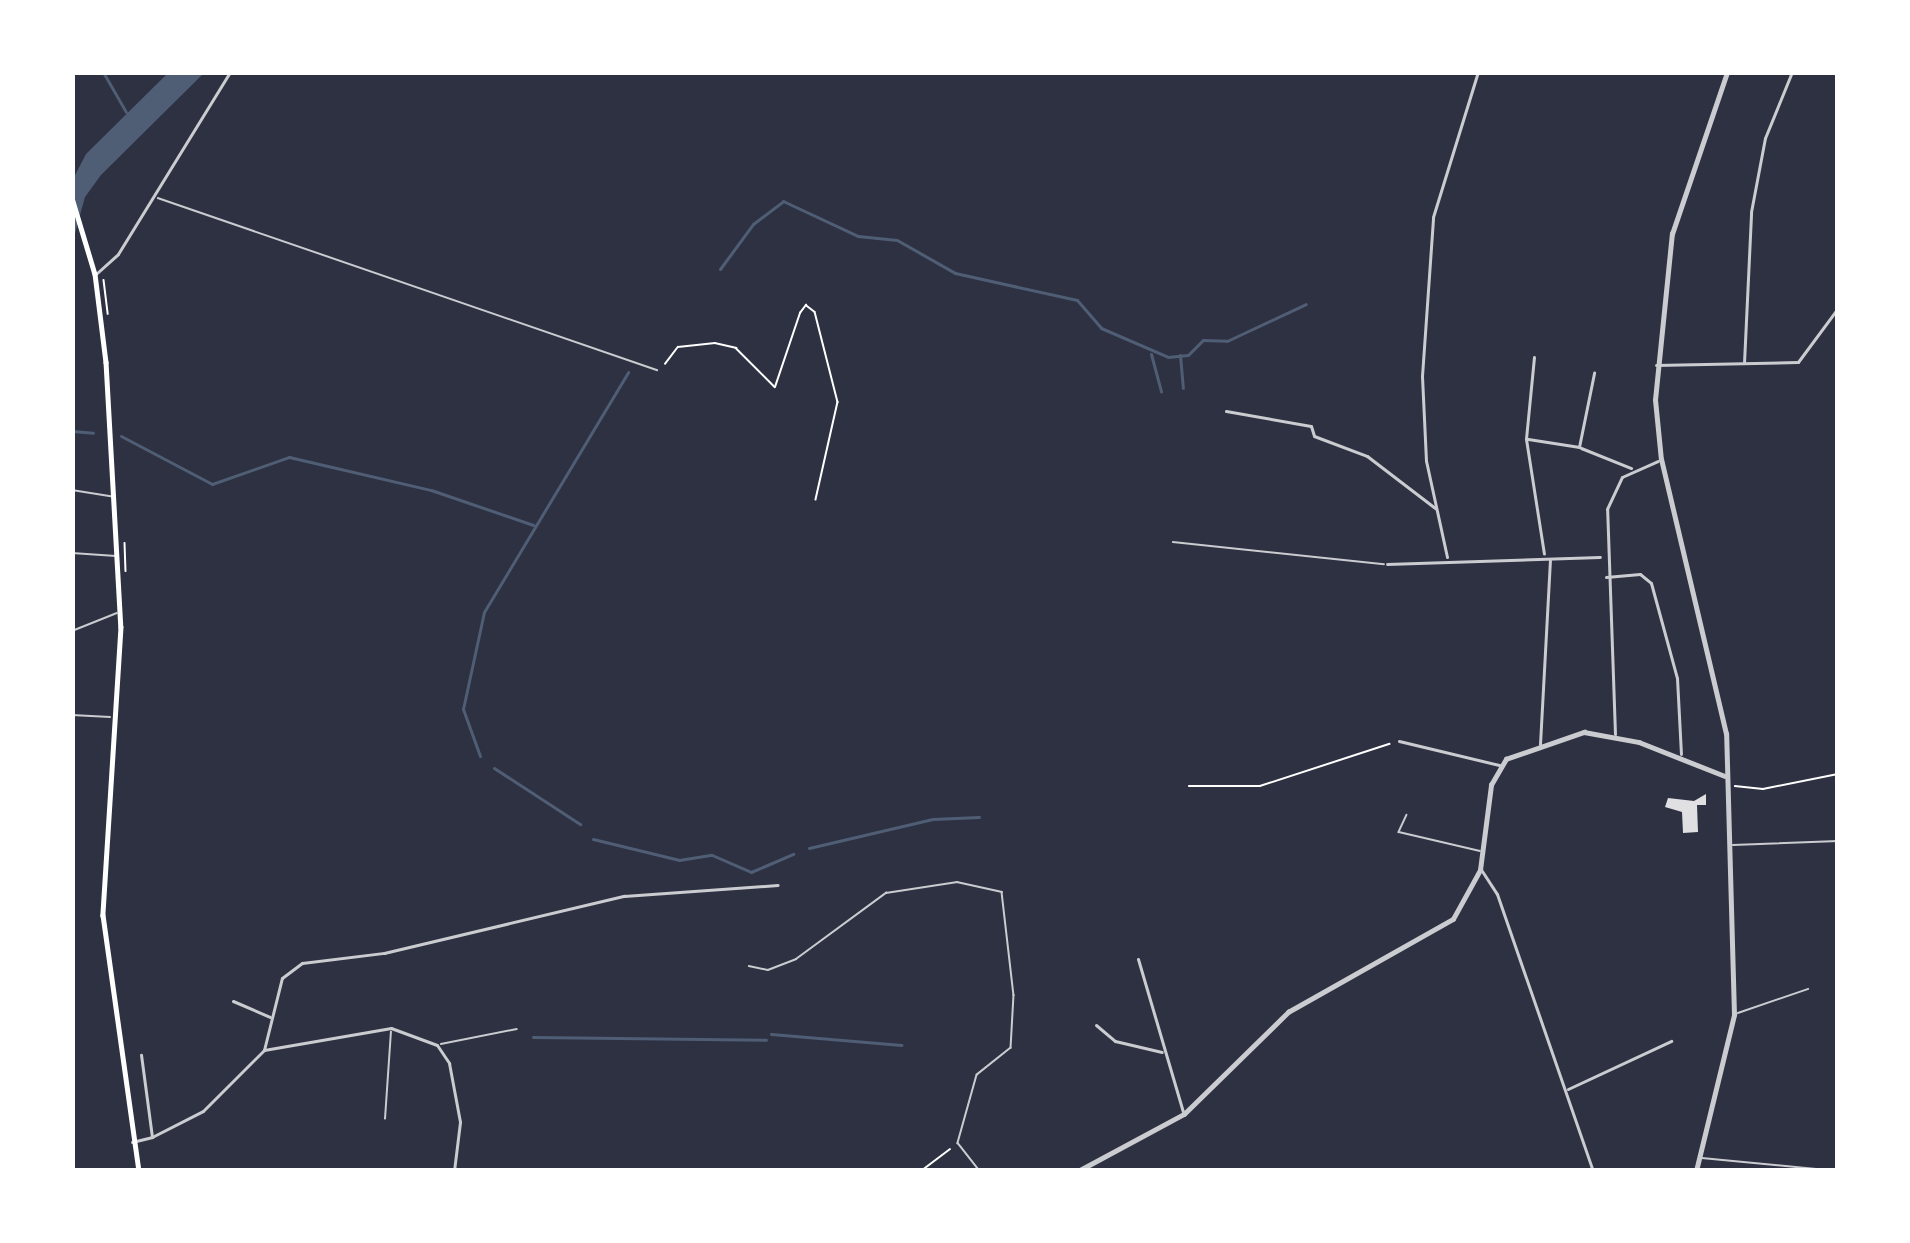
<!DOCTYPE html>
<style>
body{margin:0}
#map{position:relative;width:1910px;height:1243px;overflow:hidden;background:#2d3142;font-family:"Open Sans",sans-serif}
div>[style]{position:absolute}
.water>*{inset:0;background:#4f5d75}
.stream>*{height:3px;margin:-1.5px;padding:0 1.5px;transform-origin:1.5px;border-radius:1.5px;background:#4f5d75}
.building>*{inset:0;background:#e0e0e3}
.path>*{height:1.5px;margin:-0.75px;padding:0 0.75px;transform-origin:0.75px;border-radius:0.75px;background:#fff}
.service>*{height:1.5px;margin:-0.75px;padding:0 0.75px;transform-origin:0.75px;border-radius:0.75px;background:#caccd0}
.minor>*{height:3px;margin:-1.5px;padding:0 1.5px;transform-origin:1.5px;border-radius:1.5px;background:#caccd0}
.tertiary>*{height:4.5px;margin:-2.25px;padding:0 2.25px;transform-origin:2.25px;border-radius:2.25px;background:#caccd0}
.secondary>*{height:4.5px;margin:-2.25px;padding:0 2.25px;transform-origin:2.25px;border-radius:2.25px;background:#fff}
span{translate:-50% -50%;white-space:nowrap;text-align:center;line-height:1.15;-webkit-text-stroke:10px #fff;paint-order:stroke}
.frame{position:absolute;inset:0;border:75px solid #fff;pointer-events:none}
</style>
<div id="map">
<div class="water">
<i style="clip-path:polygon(169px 72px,205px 72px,101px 175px,85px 197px,72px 244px,72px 181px,86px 154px)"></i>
</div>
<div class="stream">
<i style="left:103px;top:72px;width:46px;rotate:60.1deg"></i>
<i style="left:720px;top:269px;width:56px;rotate:-53.7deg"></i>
<i style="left:753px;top:224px;width:38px;rotate:-37deg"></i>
<i style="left:783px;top:201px;width:83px;rotate:25deg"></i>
<i style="left:858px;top:236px;width:39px;rotate:6deg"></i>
<i style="left:897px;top:240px;width:67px;rotate:29.6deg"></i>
<i style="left:955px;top:273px;width:125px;rotate:12.5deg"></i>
<i style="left:1077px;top:300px;width:37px;rotate:49deg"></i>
<i style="left:1101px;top:328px;width:73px;rotate:23.4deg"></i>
<i style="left:1168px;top:357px;width:20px;rotate:-6deg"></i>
<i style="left:1188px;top:355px;width:21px;rotate:-45deg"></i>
<i style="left:1203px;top:340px;width:24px;rotate:2deg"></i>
<i style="left:1227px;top:341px;width:87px;rotate:-25.1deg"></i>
<i style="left:1151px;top:354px;width:39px;rotate:75deg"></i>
<i style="left:1180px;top:355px;width:33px;rotate:85deg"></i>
<i style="left:72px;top:431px;width:21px;rotate:5deg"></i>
<i style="left:121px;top:436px;width:103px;rotate:27.8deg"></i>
<i style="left:212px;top:484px;width:82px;rotate:-19.3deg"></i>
<i style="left:289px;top:457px;width:146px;rotate:13.1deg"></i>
<i style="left:431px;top:490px;width:108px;rotate:18.9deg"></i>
<i style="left:480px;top:756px;width:50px;rotate:-109.9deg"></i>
<i style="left:463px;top:709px;width:99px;rotate:-77.8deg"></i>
<i style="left:484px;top:612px;width:280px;rotate:-59deg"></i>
<i style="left:494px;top:768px;width:103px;rotate:33.1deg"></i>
<i style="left:593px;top:839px;width:89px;rotate:13.7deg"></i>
<i style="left:679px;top:860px;width:33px;rotate:-9deg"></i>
<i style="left:712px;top:855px;width:43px;rotate:23.6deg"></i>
<i style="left:751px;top:872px;width:46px;rotate:-23.2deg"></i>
<i style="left:809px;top:848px;width:127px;rotate:-13.2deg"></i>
<i style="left:933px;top:819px;width:46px;rotate:-2.5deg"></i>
<i style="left:771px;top:1034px;width:131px;rotate:4.8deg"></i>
<i style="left:533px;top:1037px;width:233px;rotate:0.7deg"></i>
</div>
<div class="building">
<i style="clip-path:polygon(1706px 794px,1706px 805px,1697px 805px,1698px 832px,1683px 833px,1682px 812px,1665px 807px,1668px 798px,1694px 801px)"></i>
</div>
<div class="path">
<i style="left:104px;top:280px;width:34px;rotate:83deg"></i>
<i style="left:665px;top:364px;width:21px;rotate:-53deg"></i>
<i style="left:678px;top:347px;width:37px;rotate:-6deg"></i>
<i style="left:715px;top:343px;width:22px;rotate:13deg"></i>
<i style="left:736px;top:348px;width:55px;rotate:45deg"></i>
<i style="left:775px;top:387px;width:78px;rotate:-71.3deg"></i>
<i style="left:800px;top:313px;width:10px;rotate:-53deg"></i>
<i style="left:806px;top:305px;width:11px;rotate:38deg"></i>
<i style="left:815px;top:312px;width:93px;rotate:75.7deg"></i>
<i style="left:838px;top:402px;width:100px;rotate:102.7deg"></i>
<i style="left:125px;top:543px;width:28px;rotate:88deg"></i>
<i style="left:1189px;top:786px;width:71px"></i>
<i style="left:1260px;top:786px;width:136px;rotate:-18deg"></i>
<i style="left:1735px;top:786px;width:28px;rotate:6deg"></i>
<i style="left:1763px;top:789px;width:76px;rotate:-11.3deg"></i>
<i style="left:921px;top:1171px;width:36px;rotate:-37deg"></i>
</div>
<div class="service">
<i style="left:158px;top:198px;width:528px;rotate:19.02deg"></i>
<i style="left:72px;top:490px;width:39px;rotate:9deg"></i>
<i style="left:1173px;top:542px;width:212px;rotate:6deg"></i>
<i style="left:72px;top:553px;width:44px;rotate:3.9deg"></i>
<i style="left:72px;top:631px;width:48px;rotate:-21.8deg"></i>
<i style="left:72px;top:715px;width:38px;rotate:3deg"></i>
<i style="left:1407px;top:815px;width:19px;rotate:115deg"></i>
<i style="left:1399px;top:832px;width:83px;rotate:13.2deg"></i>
<i style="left:1733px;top:845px;width:105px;rotate:-2.2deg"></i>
<i style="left:749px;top:966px;width:19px;rotate:12deg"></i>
<i style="left:768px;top:970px;width:30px;rotate:-21deg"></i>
<i style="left:796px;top:959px;width:112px;rotate:-36.3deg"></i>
<i style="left:886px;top:893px;width:72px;rotate:-8.8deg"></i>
<i style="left:957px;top:882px;width:46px;rotate:12.5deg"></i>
<i style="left:1002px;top:892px;width:104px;rotate:83.4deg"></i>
<i style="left:1014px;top:995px;width:53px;rotate:93.2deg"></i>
<i style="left:1011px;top:1048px;width:43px;rotate:141.5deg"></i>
<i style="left:977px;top:1075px;width:71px;rotate:105.6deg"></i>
<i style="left:958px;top:1143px;width:36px;rotate:52deg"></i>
<i style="left:1738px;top:1013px;width:74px;rotate:-18.9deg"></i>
<i style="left:441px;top:1044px;width:77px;rotate:-11.2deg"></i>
<i style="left:385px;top:1119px;width:87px;rotate:-86.1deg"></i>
<i style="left:1702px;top:1158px;width:135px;rotate:5.5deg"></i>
</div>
<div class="minor">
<i style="left:97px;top:273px;width:28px;rotate:-42deg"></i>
<i style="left:118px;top:254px;width:214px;rotate:-58.4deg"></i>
<i style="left:1534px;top:357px;width:82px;rotate:95.6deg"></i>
<i style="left:1526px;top:439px;width:116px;rotate:81.1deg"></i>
<i style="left:1744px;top:363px;width:151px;rotate:-87.3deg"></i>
<i style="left:1751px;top:212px;width:75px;rotate:-79.3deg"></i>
<i style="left:1765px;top:138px;width:71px;rotate:-67.8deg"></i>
<i style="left:1656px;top:365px;width:142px;rotate:-1.2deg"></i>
<i style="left:1798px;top:362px;width:67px;rotate:-53.5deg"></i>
<i style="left:1226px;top:411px;width:86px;rotate:10deg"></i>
<i style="left:1311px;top:426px;width:10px;rotate:73deg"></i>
<i style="left:1314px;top:436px;width:57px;rotate:20.7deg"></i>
<i style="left:1367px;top:456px;width:86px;rotate:37.4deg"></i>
<i style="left:1528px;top:439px;width:52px;rotate:8.9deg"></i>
<i style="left:1579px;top:447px;width:76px;rotate:-78.5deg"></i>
<i style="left:1581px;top:448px;width:54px;rotate:21.8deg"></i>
<i style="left:1447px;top:557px;width:98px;rotate:-102.3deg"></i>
<i style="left:1426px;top:461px;width:85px;rotate:-92.7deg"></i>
<i style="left:1422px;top:376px;width:159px;rotate:-86deg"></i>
<i style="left:1433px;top:217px;width:152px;rotate:-72.8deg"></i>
<i style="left:1387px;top:564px;width:213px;rotate:-1.9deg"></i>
<i style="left:1606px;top:577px;width:34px;rotate:-5deg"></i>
<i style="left:1640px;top:574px;width:14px;rotate:39deg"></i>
<i style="left:1651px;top:583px;width:98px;rotate:74.7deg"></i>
<i style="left:1677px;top:678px;width:76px;rotate:87deg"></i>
<i style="left:1615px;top:734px;width:225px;rotate:-92deg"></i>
<i style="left:1607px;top:509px;width:35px;rotate:-65deg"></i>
<i style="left:1622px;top:477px;width:39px;rotate:-24deg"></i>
<i style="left:1399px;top:741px;width:103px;rotate:13.5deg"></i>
<i style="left:1540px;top:744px;width:184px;rotate:-86.9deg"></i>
<i style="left:1482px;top:871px;width:27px;rotate:57deg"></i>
<i style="left:1497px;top:894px;width:293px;rotate:70.9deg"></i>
<i style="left:1138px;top:959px;width:159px;rotate:73.6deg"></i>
<i style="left:233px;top:1001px;width:40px;rotate:23.4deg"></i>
<i style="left:1096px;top:1025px;width:25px;rotate:40deg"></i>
<i style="left:1115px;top:1041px;width:48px;rotate:13.2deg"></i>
<i style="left:264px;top:1050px;width:74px;rotate:-76deg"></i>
<i style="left:282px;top:978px;width:25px;rotate:-37deg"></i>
<i style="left:302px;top:963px;width:83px;rotate:-7deg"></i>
<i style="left:384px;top:953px;width:247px;rotate:-13.4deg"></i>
<i style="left:624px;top:896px;width:154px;rotate:-4.1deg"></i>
<i style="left:1568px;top:1089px;width:114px;rotate:-25deg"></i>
<i style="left:152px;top:1137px;width:57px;rotate:-27deg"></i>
<i style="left:203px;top:1111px;width:86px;rotate:-45deg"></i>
<i style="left:264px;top:1050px;width:129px;rotate:-9.8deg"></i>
<i style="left:391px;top:1028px;width:49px;rotate:20.3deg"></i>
<i style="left:437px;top:1045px;width:22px;rotate:56deg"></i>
<i style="left:449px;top:1063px;width:60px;rotate:79.4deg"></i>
<i style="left:460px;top:1122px;width:49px;rotate:97deg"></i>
<i style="left:132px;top:1142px;width:21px;rotate:-14deg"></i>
<i style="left:152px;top:1137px;width:83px;rotate:-97.6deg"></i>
</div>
<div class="tertiary">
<i style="left:1078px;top:1171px;width:120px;rotate:-28.3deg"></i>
<i style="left:1184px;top:1114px;width:146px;rotate:-44.4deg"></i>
<i style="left:1288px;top:1012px;width:189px;rotate:-29.4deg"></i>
<i style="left:1453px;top:919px;width:56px;rotate:-61.1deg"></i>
<i style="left:1480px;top:870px;width:86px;rotate:-82.6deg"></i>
<i style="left:1491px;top:785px;width:30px;rotate:-60deg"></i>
<i style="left:1506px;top:759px;width:83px;rotate:-19.1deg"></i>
<i style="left:1584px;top:732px;width:56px;rotate:10.3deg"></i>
<i style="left:1639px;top:742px;width:92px;rotate:21.6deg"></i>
<i style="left:1696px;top:1171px;width:161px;rotate:-76.3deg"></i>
<i style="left:1734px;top:1015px;width:281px;rotate:-91.6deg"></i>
<i style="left:1726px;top:734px;width:282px;rotate:-103.3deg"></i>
<i style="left:1661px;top:460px;width:60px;rotate:-95.7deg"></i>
<i style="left:1655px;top:400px;width:167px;rotate:-84.2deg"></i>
<i style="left:1672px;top:234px;width:171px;rotate:-71.2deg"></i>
</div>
<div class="secondary">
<i style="left:72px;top:198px;width:79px;rotate:73.2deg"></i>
<i style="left:95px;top:274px;width:89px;rotate:82.9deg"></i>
<i style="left:106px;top:362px;width:265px;rotate:86.8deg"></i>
<i style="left:121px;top:627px;width:289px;rotate:93.6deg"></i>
<i style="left:103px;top:915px;width:259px;rotate:82deg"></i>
</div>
<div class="frame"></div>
</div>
